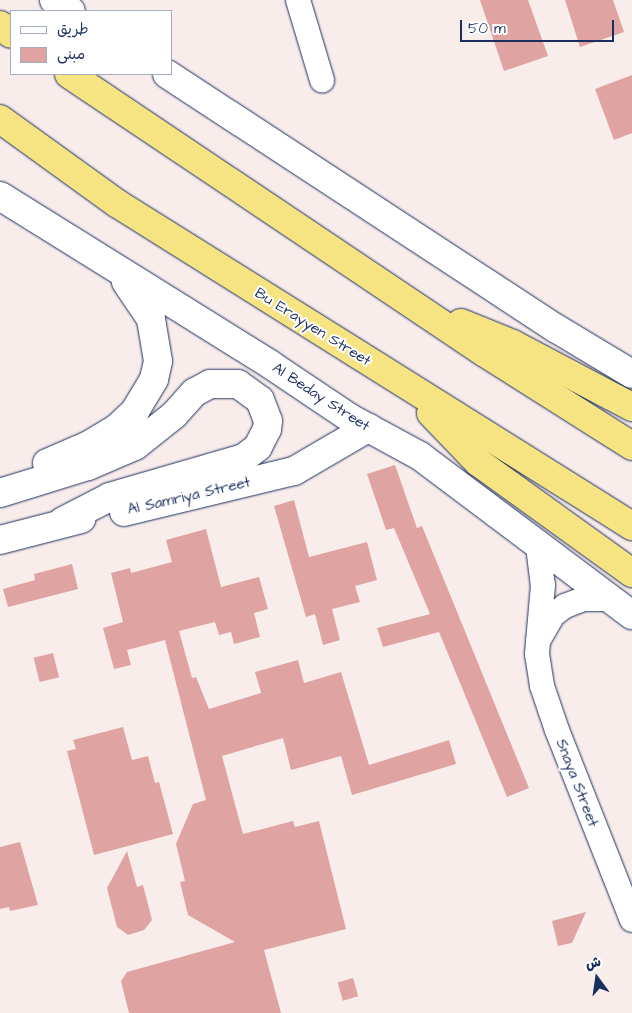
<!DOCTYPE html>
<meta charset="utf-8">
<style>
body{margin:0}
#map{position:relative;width:632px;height:1013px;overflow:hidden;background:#f9edec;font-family:"Architects Daughter","Playpen Sans Arabic",sans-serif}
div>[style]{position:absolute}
.building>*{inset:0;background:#dfa4a1;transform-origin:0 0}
.roads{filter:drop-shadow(0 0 1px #1b2f5e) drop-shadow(0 0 1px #1b2f5e)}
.street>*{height:24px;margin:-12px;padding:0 12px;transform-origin:12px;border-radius:12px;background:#fff}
.secondary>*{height:28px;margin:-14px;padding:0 14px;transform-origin:14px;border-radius:14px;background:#fff}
.highway>*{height:28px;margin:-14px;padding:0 14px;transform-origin:14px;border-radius:14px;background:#f6e381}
span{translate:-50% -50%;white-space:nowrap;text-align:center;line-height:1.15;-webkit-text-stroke:4px #fff;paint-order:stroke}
.street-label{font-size:15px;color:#1b2f5e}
.legend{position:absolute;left:10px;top:10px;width:162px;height:65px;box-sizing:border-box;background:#fff;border:1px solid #a4acbf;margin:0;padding:6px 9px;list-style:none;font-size:15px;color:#1b2f5e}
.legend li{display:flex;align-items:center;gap:10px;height:25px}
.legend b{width:25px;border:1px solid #a4acbf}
.north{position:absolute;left:572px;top:953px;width:50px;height:50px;-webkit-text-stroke:4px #fff;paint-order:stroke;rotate:346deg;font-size:14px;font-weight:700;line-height:20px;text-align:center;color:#1b2f5e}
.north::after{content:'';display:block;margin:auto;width:18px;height:22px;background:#1b2f5e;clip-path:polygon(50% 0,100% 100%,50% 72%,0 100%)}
.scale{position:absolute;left:460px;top:20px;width:154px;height:22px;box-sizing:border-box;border:2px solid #1b2f5e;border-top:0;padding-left:6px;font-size:15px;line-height:18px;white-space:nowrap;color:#1b2f5e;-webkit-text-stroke:4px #fff;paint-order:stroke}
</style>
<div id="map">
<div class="building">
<i style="clip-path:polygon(480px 0,528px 0,548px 56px,504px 71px)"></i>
<i style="clip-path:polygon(565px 0,613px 0,624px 32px,580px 47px)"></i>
<i style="clip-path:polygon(632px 75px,632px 133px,614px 140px,595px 89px)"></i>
<i style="clip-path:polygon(395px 465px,417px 528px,422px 526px,529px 788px,507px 797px,439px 632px,383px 647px,377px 628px,430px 614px,394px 528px,386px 530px,367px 474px)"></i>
<i style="clip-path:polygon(294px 500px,309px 557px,367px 542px,377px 580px,355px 586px,360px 602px,332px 609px,340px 640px,323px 645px,315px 614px,306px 617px,274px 506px)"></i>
<i style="clip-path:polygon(206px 529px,221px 587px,259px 577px,268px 609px,254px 613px,260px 637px,234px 644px,231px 632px,219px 635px,215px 622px,179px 631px,192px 678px,196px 677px,209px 709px,261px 693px,255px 672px,298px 660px,304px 683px,341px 672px,369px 765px,449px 740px,456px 764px,352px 795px,341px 756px,291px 770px,283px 738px,222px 756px,243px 834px,293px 821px,295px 827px,319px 821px,346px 929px,264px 950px,281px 1013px,129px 1013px,121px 981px,127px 972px,235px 942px,188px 915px,180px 882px,185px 881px,176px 844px,193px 804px,206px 800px,165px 640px,127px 650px,131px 665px,114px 669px,103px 628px,123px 622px,111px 573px,130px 568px,131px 573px,172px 562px,166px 540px)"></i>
<i style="clip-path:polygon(72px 564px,78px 589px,8px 607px,3px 589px,35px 580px,34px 574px)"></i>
<i style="left:53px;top:653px;width:25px;height:20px;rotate:76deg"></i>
<i style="clip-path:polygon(123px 727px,132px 760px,148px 756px,155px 783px,159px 782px,173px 834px,94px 855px,67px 751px,76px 749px,73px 740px)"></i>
<i style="clip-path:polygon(20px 842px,38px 905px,10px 911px,9px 907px,0 909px,0 847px)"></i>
<i style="clip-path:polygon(127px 851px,137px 887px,143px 885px,152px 920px,144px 930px,128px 935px,117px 927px,107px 888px)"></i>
<i style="clip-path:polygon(586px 912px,572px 943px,558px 946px,552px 921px)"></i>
<i style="left:353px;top:978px;width:19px;height:16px;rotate:74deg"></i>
</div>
<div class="roads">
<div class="street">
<i style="left:298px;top:0;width:84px;rotate:73.3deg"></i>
<i style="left:538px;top:546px;width:39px;rotate:83deg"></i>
<i style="left:543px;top:585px;width:69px;rotate:95deg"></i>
<i style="left:537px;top:654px;width:32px;rotate:81deg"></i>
<i style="left:542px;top:686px;width:46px;rotate:71.2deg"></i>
<i style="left:557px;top:730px;width:204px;rotate:68.5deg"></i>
<i style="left:538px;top:641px;width:30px;rotate:-60deg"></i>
<i style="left:553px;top:615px;width:15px;rotate:-37deg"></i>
<i style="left:565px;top:606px;width:19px;rotate:-21deg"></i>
<i style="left:583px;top:599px;width:29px"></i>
</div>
<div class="secondary">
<i style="left:54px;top:0;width:20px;rotate:33deg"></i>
<i style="left:167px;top:74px;width:466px;rotate:33.2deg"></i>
<i style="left:557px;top:329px;width:87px;rotate:31deg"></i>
<i style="left:0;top:196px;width:319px;rotate:31.9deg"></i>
<i style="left:271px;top:365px;width:95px;rotate:33.9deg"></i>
<i style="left:350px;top:418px;width:80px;rotate:28.5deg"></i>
<i style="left:420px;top:456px;width:265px;rotate:36.9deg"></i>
<i style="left:47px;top:463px;width:46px;rotate:-23.2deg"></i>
<i style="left:89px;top:445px;width:33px;rotate:-31deg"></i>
<i style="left:117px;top:428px;width:25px;rotate:-43deg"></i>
<i style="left:135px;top:411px;width:37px;rotate:-59deg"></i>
<i style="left:154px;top:379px;width:18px;rotate:-77deg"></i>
<i style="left:158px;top:361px;width:43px;rotate:-99.5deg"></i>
<i style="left:151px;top:319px;width:45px;rotate:-124deg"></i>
<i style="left:0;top:493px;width:92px;rotate:-17.1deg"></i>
<i style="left:88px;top:466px;width:51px;rotate:-23.1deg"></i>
<i style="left:135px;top:446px;width:50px;rotate:-38.5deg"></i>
<i style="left:174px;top:415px;width:31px;rotate:-48deg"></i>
<i style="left:195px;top:392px;width:17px;rotate:-28deg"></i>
<i style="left:210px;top:384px;width:28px"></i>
<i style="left:238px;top:384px;width:27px;rotate:36deg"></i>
<i style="left:260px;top:400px;width:22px;rotate:69deg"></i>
<i style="left:268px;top:421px;width:8px;rotate:97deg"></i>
<i style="left:267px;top:429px;width:20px;rotate:117deg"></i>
<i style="left:258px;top:447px;width:18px;rotate:142deg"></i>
<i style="left:244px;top:458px;width:140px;rotate:163.8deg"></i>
<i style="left:110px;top:497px;width:53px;rotate:152.9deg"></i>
<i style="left:124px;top:512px;width:175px;rotate:-13.6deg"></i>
<i style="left:294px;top:471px;width:86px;rotate:-30.2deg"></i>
<i style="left:0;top:540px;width:84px;rotate:-14.5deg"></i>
</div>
<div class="highway">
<i style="left:0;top:25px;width:14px;rotate:39deg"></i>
<i style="left:69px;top:74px;width:501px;rotate:33.85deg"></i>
<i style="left:485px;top:353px;width:174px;rotate:32.3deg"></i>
<i style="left:0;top:119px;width:145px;rotate:35.8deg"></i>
<i style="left:118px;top:204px;width:607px;rotate:32.07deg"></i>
<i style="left:461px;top:323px;width:56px;rotate:22deg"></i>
<i style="left:513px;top:344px;width:135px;rotate:27.9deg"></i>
<i style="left:431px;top:413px;width:68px;rotate:46.2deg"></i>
<i style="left:478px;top:462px;width:190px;rotate:35.8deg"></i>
</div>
</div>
<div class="street-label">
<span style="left:313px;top:327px;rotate:32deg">Bu Erayyen Street</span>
<span style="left:321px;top:397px;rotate:33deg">Al Beday Street</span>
<span style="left:189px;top:496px;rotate:-13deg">Al Samriya Street</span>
<span style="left:577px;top:783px;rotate:69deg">Snaya Street</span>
</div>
<ul class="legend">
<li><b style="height:6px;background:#fff"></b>طريق</li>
<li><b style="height:14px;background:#dfa4a1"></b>مبنى</li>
</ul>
<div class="north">ش</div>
<div class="scale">50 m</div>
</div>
